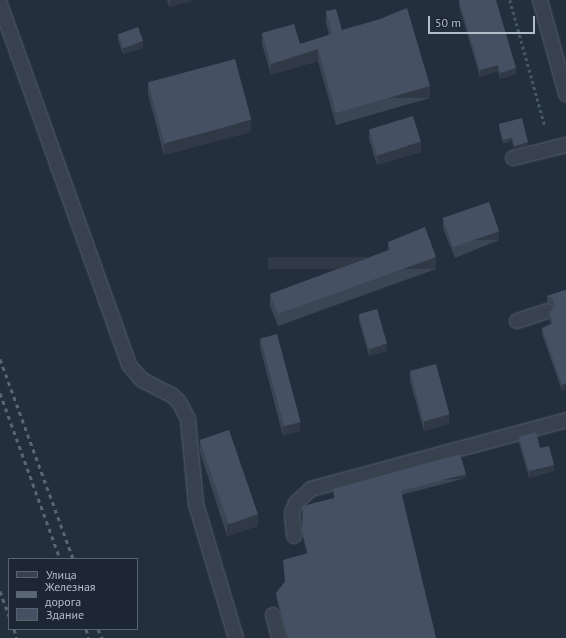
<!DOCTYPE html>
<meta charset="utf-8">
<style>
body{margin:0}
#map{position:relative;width:566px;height:638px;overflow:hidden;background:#242f3e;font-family:"PT Sans",sans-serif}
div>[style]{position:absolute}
.path>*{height:2.5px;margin-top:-1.25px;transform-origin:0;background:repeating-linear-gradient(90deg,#44595c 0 3px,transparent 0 6px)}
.roads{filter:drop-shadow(0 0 1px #565f6c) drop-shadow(0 0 1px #565f6c)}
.minor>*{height:14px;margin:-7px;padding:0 7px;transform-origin:7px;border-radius:7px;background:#38414e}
.rail>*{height:3px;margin-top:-1.5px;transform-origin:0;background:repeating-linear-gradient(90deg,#5a6575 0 4px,transparent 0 8px)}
.wall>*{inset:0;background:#3b4654}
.shaded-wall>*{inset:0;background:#303945;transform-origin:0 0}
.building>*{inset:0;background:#455162;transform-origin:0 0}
span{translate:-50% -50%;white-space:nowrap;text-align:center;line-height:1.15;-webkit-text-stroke:3px #1d2633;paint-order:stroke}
.legend{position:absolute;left:8px;top:558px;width:130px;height:72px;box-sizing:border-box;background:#1d2633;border:1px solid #59626f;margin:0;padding:5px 7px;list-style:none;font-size:12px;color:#b4bcc9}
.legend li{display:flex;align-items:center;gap:8px;height:20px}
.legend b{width:20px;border:1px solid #59626f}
.scale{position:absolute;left:428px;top:16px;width:107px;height:18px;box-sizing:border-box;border:2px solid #b4bcc9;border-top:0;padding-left:5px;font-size:12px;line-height:14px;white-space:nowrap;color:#b4bcc9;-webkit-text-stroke:3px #1d2633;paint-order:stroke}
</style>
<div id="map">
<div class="path">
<i style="left:510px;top:0;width:131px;rotate:74.5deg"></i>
</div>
<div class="roads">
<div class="minor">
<i style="left:540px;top:0;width:98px;rotate:74.5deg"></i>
<i style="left:0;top:4px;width:383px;rotate:70.3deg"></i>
<i style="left:129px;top:365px;width:20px;rotate:49deg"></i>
<i style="left:142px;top:380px;width:34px;rotate:27deg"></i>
<i style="left:172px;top:395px;width:10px;rotate:45deg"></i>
<i style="left:179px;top:402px;width:19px;rotate:62deg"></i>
<i style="left:188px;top:419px;width:85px;rotate:84.6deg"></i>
<i style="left:196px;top:504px;width:140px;rotate:73.4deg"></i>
<i style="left:513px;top:158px;width:55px;rotate:-13.8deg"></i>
<i style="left:517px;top:321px;width:32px;rotate:-18deg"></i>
<i style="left:294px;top:536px;width:23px;rotate:-95deg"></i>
<i style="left:292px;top:513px;width:11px;rotate:-68deg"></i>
<i style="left:296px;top:503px;width:21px;rotate:-43deg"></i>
<i style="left:311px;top:489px;width:264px;rotate:-15.1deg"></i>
<i style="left:273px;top:615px;width:24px;rotate:75deg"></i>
</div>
</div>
<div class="rail">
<i style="left:0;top:359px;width:213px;rotate:69.9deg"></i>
<i style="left:0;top:393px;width:177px;rotate:70.1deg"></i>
<i style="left:0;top:591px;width:27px;rotate:70deg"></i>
<i style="left:14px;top:629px;width:9px;rotate:72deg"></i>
<i style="left:86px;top:629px;width:9px;rotate:72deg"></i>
<i style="left:98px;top:629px;width:10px;rotate:66deg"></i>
</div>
<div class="wall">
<i style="clip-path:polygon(167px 0,191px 0,191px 1px,169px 7px)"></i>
<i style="clip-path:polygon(459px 0,516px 74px,500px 79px,498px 71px,480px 77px,459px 6px)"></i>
<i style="clip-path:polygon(326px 11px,342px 30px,430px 98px,336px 125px,318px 61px,271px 75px,262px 44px,262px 33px,300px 44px,329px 35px,326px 23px)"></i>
<i style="clip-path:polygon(118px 34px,143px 48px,123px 54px,118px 40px)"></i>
<i style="clip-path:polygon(148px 82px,251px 132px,164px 155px,148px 94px)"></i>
<i style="clip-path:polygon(499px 124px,528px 146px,514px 149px,512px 141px,503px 143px,499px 128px)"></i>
<i style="clip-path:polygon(369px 130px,421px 152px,377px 165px,369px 139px)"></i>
<i style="clip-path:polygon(443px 219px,499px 240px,455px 258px,443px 228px)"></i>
<i style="clip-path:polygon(388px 242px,436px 269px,278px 326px,270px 306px,270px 294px,388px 250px)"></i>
<i style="clip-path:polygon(566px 290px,566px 389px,562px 391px,542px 334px,542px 328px,551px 324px,549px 319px,549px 313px,554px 308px,553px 305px,547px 303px,547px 296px)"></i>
<i style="clip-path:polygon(359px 315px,387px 351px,369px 356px,359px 321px)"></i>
<i style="clip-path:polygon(260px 338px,300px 431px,283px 436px,260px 347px)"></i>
<i style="clip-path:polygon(410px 372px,449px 424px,424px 431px,410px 381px)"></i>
<i style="clip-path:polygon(519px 437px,540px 448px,554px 471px,529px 478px,519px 443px)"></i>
<i style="clip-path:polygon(200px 440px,258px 526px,227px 536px,200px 452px)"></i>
<i style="clip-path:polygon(466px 478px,401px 495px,436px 638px,287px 638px,276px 596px,276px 593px,307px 553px,302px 534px,303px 506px,334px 498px,333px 492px,333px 489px)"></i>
</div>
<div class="shaded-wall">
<i style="clip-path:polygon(173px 0,191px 0,191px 1px,169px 7px,169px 1px)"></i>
<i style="clip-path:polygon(143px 41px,143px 48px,123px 54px,123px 48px)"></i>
<i style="clip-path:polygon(318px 49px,318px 61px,271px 75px,271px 64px)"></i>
<i style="clip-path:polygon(498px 65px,498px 71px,480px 77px,480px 70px)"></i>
<i style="clip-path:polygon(516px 68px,516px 74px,500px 79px,500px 73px)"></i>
<i style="left:430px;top:86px;width:12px;height:98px;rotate:90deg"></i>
<i style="clip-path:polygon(251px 120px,251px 132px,164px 155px,164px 144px)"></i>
<i style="left:512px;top:138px;width:3px;height:9px;rotate:90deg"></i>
<i style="clip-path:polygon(421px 142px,421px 152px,377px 165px,377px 156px)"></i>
<i style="clip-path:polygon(528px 142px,528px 146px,514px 149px,514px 146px)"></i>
<i style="left:499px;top:231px;width:9px;height:48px;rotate:90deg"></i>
<i style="left:436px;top:257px;width:12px;height:168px;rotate:90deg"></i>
<i style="clip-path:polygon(387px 344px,387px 351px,369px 356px,369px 350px)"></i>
<i style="clip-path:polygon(566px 383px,566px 389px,562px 391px,562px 385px)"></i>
<i style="clip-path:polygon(449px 414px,449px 424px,424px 431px,424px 422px)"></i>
<i style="clip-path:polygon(300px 422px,300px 431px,283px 436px,283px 426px)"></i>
<i style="clip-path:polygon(554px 465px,554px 471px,529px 478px,529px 471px)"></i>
<i style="left:466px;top:474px;width:4px;height:67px;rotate:90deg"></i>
<i style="clip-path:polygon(258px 514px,258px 526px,227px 536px,227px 524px)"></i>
</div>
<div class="building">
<i style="clip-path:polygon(459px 0,496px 0,516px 68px,500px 73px,498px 65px,480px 70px)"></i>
<i style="clip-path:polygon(407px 8px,430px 86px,336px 113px,318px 49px,271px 64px,262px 33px,294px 24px,300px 44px,332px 34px,326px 11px,336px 9px,342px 30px,380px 19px)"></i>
<i style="left:138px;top:27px;width:15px;height:21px;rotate:70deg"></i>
<i style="left:235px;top:59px;width:63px;height:90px;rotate:75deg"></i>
<i style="left:413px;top:116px;width:27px;height:46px;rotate:73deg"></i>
<i style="clip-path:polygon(522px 118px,528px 142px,514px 146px,512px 138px,503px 140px,499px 124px)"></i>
<i style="left:489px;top:202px;width:31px;height:49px;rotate:71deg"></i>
<i style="clip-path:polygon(425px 227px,436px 257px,278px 314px,270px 294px,390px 250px,388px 242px)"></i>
<i style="clip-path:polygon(566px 290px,566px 383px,562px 385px,542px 328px,553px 323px,549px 313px,555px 306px,553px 299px,547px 296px)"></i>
<i style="left:377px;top:309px;width:36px;height:19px;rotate:74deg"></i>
<i style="left:277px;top:334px;width:91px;height:17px;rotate:75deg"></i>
<i style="left:436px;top:364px;width:52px;height:27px;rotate:75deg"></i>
<i style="left:229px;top:430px;width:89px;height:31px;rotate:71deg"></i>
<i style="clip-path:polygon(536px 432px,540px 448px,549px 446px,554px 465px,529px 471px,519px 437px)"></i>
<i style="clip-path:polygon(460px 454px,466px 474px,401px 491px,436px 638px,288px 638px,276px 593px,285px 582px,283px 560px,308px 553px,302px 531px,303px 506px,335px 498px,333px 489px)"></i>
</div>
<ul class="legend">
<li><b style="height:5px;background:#38414e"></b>Улица</li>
<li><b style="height:5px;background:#5a6575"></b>Железная дорога</li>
<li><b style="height:11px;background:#455162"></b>Здание</li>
</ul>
<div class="scale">50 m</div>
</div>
